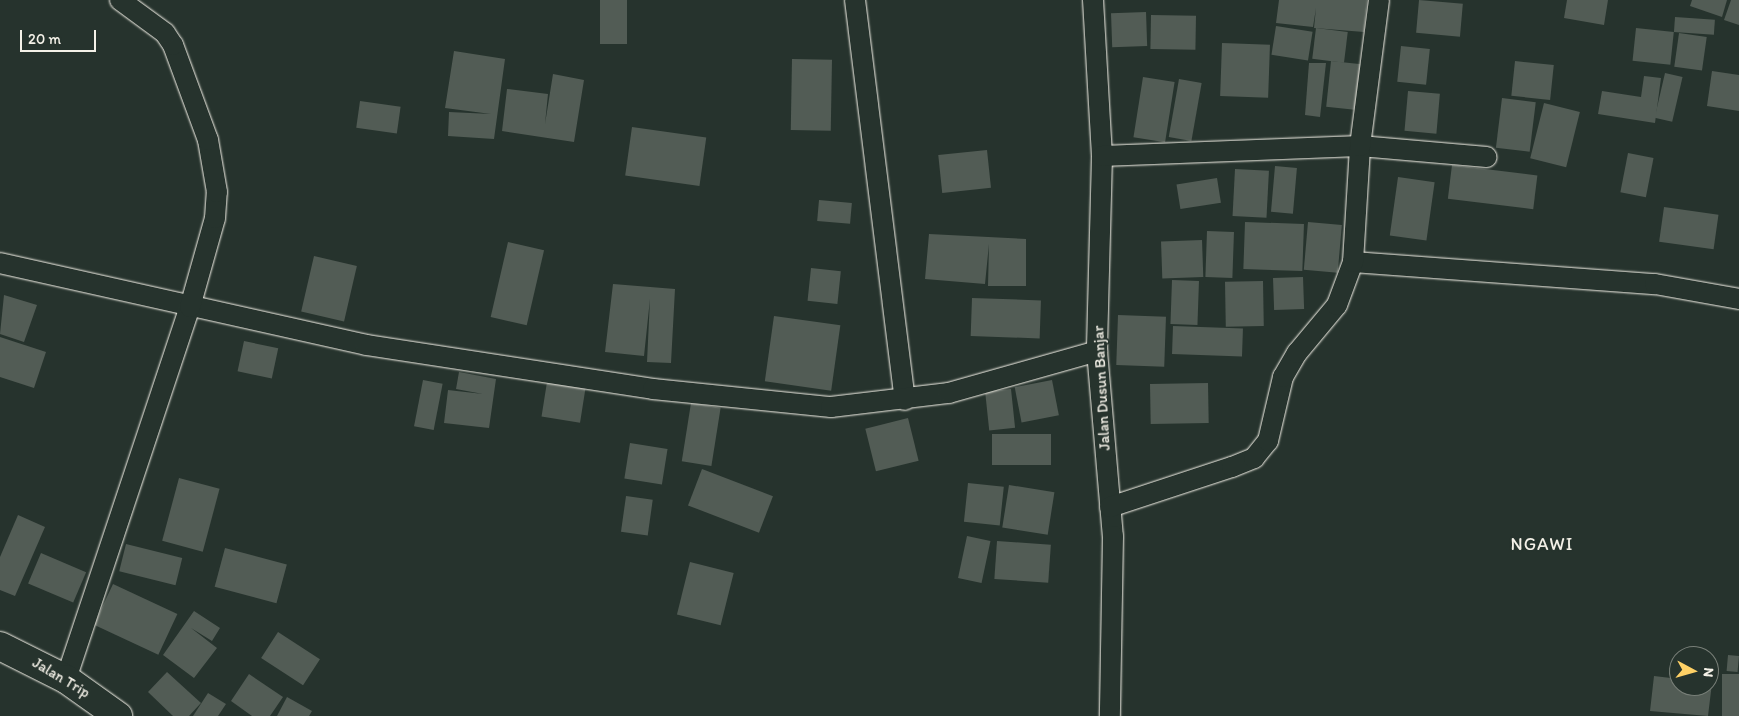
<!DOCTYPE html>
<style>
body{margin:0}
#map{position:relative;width:1739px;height:716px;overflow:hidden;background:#26332d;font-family:Itim,sans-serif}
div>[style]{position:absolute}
.building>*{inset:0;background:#525c55;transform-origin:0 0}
.roads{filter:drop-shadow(0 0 1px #f4f1e8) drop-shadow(0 0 1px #f4f1e8)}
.minor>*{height:20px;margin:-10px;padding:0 10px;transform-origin:10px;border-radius:10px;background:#26332d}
.trunk>*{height:28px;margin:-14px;padding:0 14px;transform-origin:14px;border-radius:14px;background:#26332d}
span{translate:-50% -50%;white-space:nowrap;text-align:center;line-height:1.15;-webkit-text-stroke:4px #26332d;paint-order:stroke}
.street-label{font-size:15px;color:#f4f1e8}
.quarter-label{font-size:18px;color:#f4f1e8;letter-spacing:1px}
.north{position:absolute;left:1669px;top:646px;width:50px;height:50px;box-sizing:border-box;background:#26332d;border:1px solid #787f78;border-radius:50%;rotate:96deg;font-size:14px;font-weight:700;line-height:20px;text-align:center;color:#f4f1e8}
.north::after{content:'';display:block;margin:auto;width:18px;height:22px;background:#ffd166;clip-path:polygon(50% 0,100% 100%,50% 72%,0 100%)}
.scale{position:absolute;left:20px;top:30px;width:76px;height:22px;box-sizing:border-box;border:2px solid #f4f1e8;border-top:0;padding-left:6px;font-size:15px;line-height:18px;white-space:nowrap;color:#f4f1e8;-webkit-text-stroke:4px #26332d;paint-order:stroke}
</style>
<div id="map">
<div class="building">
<i style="left:600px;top:0;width:27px;height:44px"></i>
<i style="clip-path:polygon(1279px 0,1367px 0,1364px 32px,1314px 28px,1316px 8px,1313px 27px,1276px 23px)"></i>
<i style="left:1419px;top:0;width:44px;height:33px;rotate:5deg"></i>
<i style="clip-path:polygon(1567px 0,1608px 0,1604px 25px,1564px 18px)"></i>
<i style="clip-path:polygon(1692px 0,1727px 0,1722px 17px,1690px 6px)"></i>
<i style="clip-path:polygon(1731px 0,1739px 0,1739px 25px,1724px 20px)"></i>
<i style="left:1146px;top:12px;width:34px;height:35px;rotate:88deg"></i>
<i style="left:1151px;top:15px;width:45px;height:34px;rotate:1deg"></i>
<i style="left:1675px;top:17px;width:40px;height:15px;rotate:4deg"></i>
<i style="left:1276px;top:26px;width:37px;height:29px;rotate:9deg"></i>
<i style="left:1316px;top:28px;width:32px;height:31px;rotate:7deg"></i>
<i style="left:1636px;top:28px;width:38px;height:33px;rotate:6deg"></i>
<i style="left:1679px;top:33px;width:28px;height:34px;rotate:8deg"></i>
<i style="left:1222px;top:43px;width:48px;height:53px;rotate:2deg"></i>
<i style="left:1401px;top:46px;width:29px;height:36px;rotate:6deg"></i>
<i style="clip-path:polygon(454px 51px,505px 59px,494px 139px,448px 136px,449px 112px,491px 114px,445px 108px)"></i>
<i style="left:792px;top:59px;width:40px;height:71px;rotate:1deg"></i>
<i style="left:1331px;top:61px;width:38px;height:46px;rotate:6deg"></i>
<i style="left:1515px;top:61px;width:39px;height:35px;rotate:6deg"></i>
<i style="clip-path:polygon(1309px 63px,1326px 63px,1320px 117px,1305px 115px)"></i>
<i style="clip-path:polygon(1712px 71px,1739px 75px,1739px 111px,1707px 106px)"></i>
<i style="left:1665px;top:73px;width:18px;height:46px;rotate:13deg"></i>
<i style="clip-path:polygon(553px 74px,584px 80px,574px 142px,502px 131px,507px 89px,548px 94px,545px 124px)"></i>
<i style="clip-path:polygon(1644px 76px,1661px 78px,1655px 123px,1598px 114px,1602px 91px,1641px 97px)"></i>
<i style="left:1143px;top:77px;width:32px;height:61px;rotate:9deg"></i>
<i style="left:1179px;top:79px;width:23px;height:59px;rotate:10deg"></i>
<i style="left:1408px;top:91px;width:32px;height:40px;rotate:5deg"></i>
<i style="left:1502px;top:98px;width:34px;height:50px;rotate:7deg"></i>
<i style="left:360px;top:101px;width:41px;height:27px;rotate:8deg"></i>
<i style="left:1544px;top:103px;width:37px;height:57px;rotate:14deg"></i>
<i style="left:632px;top:127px;width:75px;height:49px;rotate:8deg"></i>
<i style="left:987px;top:150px;width:38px;height:49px;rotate:84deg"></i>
<i style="left:1628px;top:153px;width:26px;height:40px;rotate:11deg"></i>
<i style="left:1452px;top:165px;width:86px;height:34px;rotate:7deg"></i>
<i style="left:1275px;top:166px;width:22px;height:46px;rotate:5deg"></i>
<i style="left:1235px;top:169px;width:34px;height:47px;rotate:3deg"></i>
<i style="left:1398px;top:177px;width:37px;height:59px;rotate:8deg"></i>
<i style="left:1217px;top:178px;width:25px;height:41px;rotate:81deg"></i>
<i style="left:819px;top:200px;width:33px;height:21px;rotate:5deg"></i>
<i style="left:1664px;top:207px;width:55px;height:35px;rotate:8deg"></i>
<i style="left:1245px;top:222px;width:59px;height:47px;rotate:2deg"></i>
<i style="left:1308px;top:222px;width:34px;height:48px;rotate:5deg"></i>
<i style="left:1207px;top:231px;width:27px;height:46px;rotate:2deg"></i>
<i style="clip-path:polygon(929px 234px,1026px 239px,1026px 286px,988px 286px,989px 244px,985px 284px,925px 279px)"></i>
<i style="left:1202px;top:240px;width:37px;height:41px;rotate:88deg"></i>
<i style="left:508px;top:242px;width:37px;height:77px;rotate:13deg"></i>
<i style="left:314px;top:256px;width:44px;height:57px;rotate:13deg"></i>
<i style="left:811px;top:268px;width:30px;height:33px;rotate:6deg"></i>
<i style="left:1303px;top:277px;width:32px;height:30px;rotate:88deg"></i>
<i style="left:1172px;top:280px;width:27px;height:44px;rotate:2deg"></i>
<i style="left:1263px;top:281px;width:45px;height:38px;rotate:89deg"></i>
<i style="clip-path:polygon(613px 284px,675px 289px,671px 363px,647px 362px,650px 299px,644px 356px,605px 352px)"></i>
<i style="clip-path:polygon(4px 295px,37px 305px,24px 342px,0 334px)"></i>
<i style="left:972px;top:298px;width:69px;height:38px;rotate:2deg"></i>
<i style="left:1118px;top:315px;width:48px;height:50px;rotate:2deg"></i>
<i style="left:774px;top:316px;width:67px;height:66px;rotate:8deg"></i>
<i style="left:1173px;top:326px;width:70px;height:28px;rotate:2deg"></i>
<i style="clip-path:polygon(0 337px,46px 352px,34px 388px,0 377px)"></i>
<i style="left:244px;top:341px;width:35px;height:31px;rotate:12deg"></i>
<i style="clip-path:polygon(459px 372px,496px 379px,489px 428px,444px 423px,448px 390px,483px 394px,456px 389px)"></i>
<i style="left:423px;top:380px;width:20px;height:47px;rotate:11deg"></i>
<i style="left:1052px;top:380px;width:36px;height:38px;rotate:79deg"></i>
<i style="left:547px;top:382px;width:39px;height:35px;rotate:9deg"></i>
<i style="left:1208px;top:383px;width:40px;height:58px;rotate:89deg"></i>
<i style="left:1011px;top:389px;width:39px;height:26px;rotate:84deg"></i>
<i style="left:691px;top:403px;width:30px;height:59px;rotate:9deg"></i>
<i style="left:908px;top:418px;width:44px;height:44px;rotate:76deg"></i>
<i style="left:1051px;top:434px;width:31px;height:59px;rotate:90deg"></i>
<i style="left:630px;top:443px;width:38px;height:36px;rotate:9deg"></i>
<i style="left:702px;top:469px;width:76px;height:39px;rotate:21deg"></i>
<i style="left:179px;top:478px;width:42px;height:65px;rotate:15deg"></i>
<i style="left:968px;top:483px;width:36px;height:39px;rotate:6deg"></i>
<i style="left:1009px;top:485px;width:46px;height:43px;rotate:9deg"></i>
<i style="left:626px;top:496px;width:27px;height:36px;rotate:8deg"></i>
<i style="clip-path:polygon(18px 515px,45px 527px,15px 596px,0 590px,0 557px)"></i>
<i style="left:967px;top:536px;width:24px;height:43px;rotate:12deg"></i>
<i style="left:997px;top:541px;width:54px;height:38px;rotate:4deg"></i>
<i style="left:126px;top:544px;width:58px;height:28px;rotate:14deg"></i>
<i style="left:225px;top:548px;width:64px;height:40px;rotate:15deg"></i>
<i style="left:41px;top:553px;width:49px;height:33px;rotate:23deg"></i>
<i style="left:690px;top:562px;width:45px;height:54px;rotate:14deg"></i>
<i style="left:113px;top:584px;width:71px;height:45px;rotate:25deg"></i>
<i style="clip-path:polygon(194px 611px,220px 628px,212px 641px,191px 628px,217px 648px,194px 678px,163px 655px)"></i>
<i style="left:278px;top:632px;width:50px;height:31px;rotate:33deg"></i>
<i style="left:1728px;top:655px;width:11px;height:16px;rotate:5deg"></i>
<i style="clip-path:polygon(167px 672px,201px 703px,189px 716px,173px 716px,148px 692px)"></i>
<i style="clip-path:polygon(249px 674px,283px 697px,270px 716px,252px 716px,231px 701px)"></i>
<i style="left:1722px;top:674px;width:17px;height:42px"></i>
<i style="clip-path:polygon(1654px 676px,1679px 679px,1679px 686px,1709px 686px,1712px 683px,1708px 716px,1650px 711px)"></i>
<i style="clip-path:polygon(208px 693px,226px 704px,218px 716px,193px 716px)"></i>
<i style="clip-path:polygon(287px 697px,312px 711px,309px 716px,277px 716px)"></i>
</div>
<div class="roads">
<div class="minor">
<i style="left:855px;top:0;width:403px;rotate:82.9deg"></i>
<i style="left:1093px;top:0;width:156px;rotate:86.7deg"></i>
<i style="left:1102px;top:156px;width:195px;rotate:91.5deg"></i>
<i style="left:1097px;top:351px;width:186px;rotate:85.1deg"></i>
<i style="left:1113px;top:536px;width:180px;rotate:91deg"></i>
<i style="left:1102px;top:156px;width:258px;rotate:-2.2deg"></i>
<i style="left:1360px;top:146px;width:127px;rotate:5deg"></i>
<i style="left:1353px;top:262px;width:303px;rotate:4.2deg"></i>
<i style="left:1655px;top:284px;width:85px;rotate:10.1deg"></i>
<i style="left:0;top:263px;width:375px;rotate:12.6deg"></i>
<i style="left:366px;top:345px;width:290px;rotate:8.7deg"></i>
<i style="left:653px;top:389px;width:179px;rotate:5.8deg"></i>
<i style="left:831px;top:407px;width:119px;rotate:-6.8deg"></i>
<i style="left:949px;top:393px;width:154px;rotate:-15.8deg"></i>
<i style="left:1110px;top:507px;width:128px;rotate:-18.2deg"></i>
<i style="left:1232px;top:467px;width:24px;rotate:-22deg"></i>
<i style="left:1254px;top:458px;width:22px;rotate:-51deg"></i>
<i style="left:1268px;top:441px;width:66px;rotate:-76.8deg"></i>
<i style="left:1283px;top:377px;width:28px;rotate:-60deg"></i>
<i style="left:1297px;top:353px;width:62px;rotate:-50.2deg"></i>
<i style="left:1337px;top:305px;width:46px;rotate:-69.6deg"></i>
<i style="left:1353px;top:262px;width:116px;rotate:-86.5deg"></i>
<i style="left:1360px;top:146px;width:147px;rotate:-82.6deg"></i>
<i style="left:66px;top:679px;width:392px;rotate:-71.6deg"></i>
<i style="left:190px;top:307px;width:92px;rotate:-74.3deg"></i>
<i style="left:215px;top:218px;width:26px;rotate:-86deg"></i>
<i style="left:217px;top:192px;width:53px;rotate:-99.8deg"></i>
<i style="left:208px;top:140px;width:101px;rotate:-110.2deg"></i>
<i style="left:173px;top:45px;width:14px;rotate:-124deg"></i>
<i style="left:165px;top:33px;width:56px;rotate:-143.7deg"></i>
</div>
<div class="trunk">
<i style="left:0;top:646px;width:74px;rotate:26.6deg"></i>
<i style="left:66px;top:679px;width:64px;rotate:35.4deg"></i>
</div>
</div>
<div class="street-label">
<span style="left:1102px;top:388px;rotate:-93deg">Jalan Dusun Banjar</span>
<span style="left:61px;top:678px;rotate:31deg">Jalan Trip</span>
</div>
<div class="quarter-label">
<span style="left:1542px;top:544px">NGAWI</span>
</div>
<div class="north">N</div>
<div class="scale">20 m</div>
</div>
